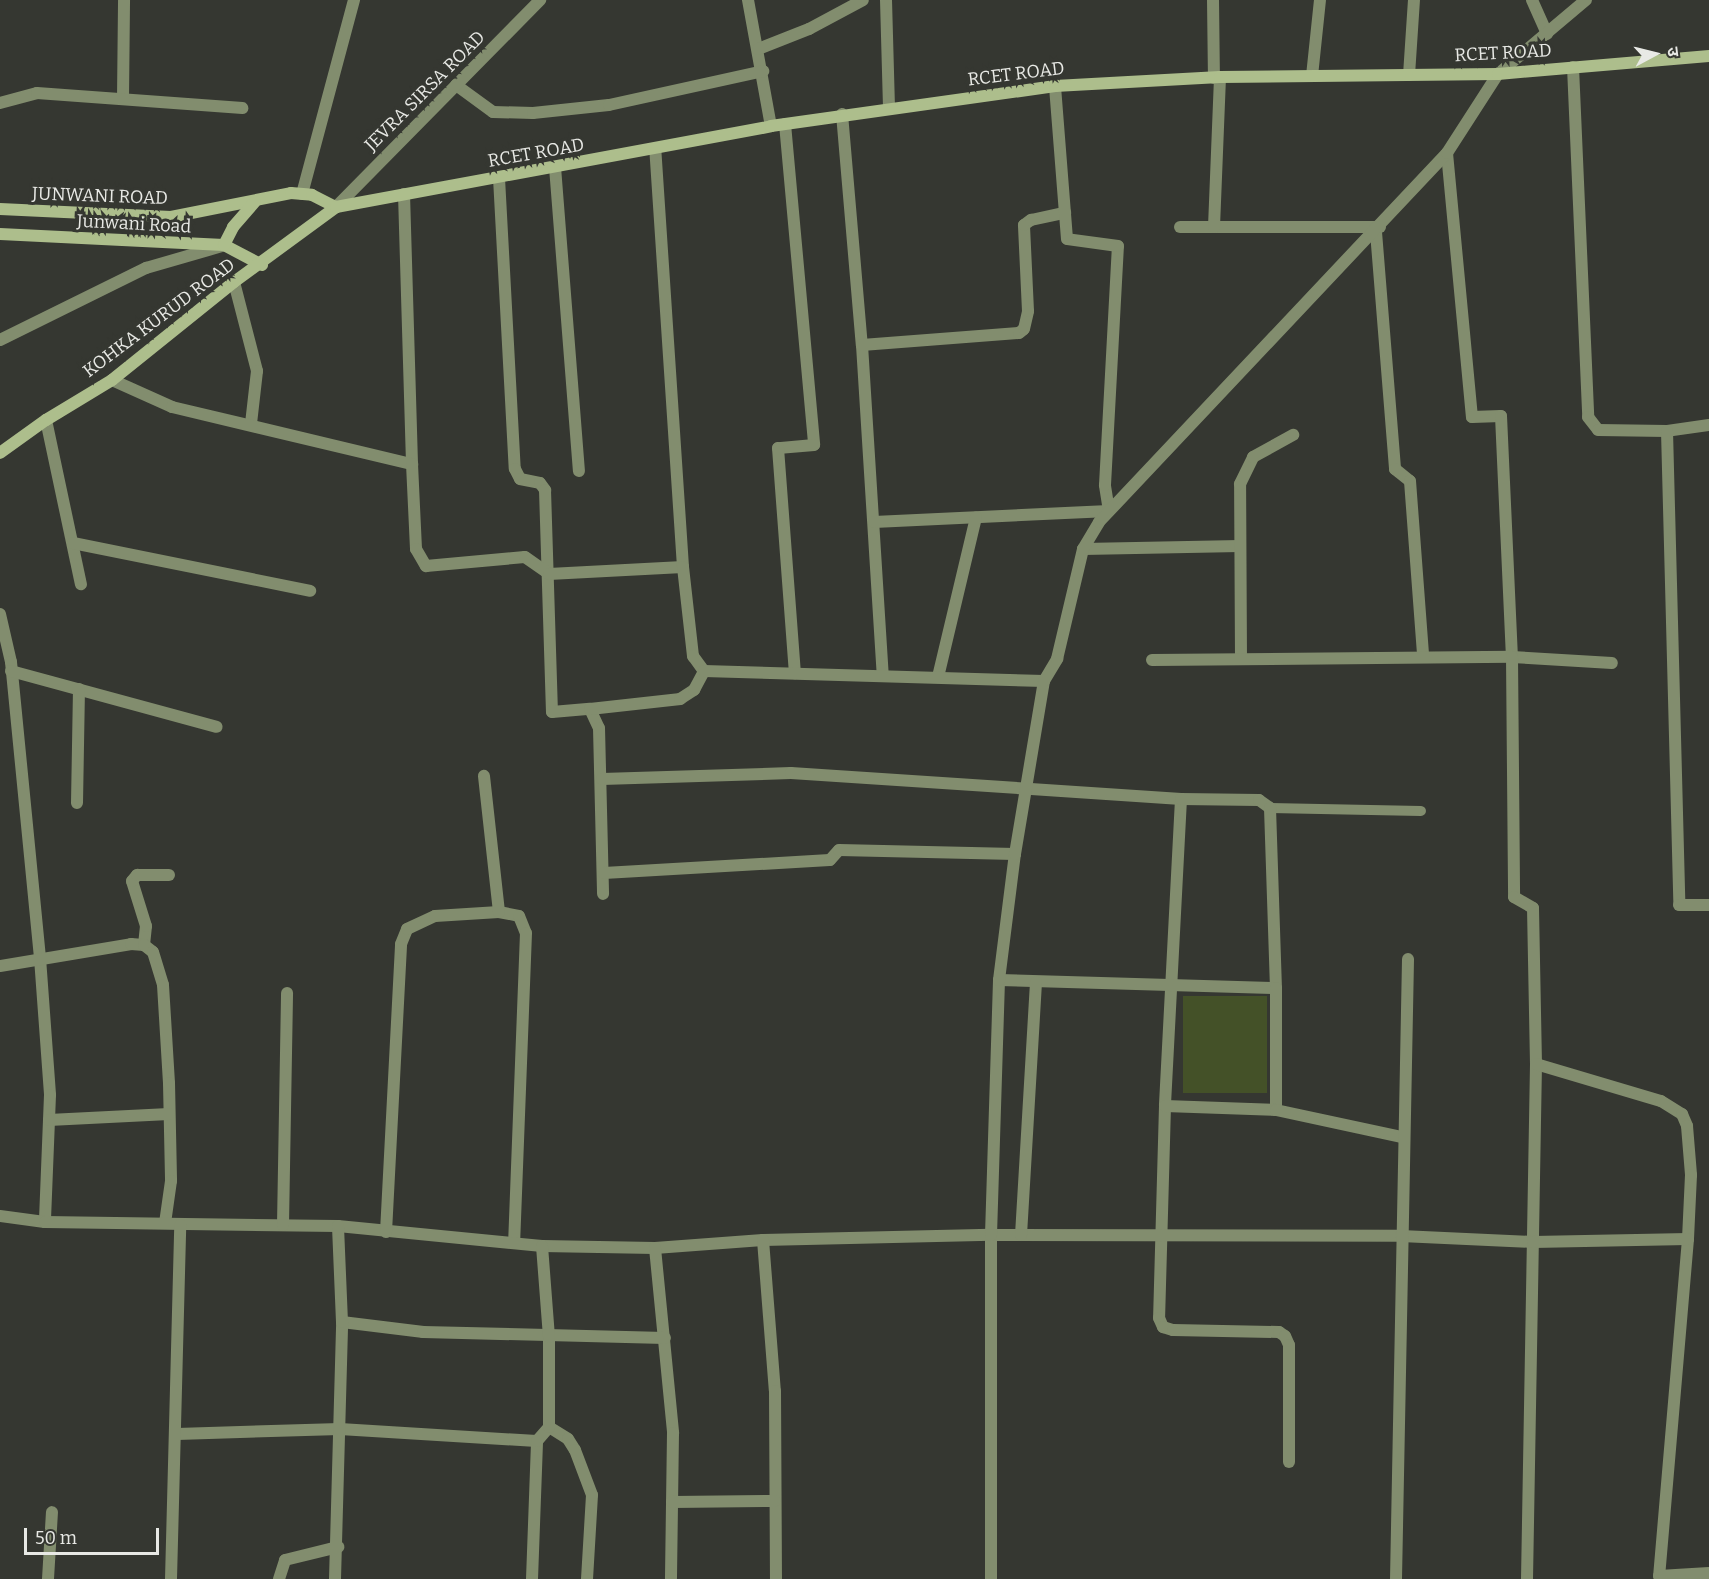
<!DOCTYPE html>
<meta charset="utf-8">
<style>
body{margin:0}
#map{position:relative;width:1709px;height:1579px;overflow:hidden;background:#353731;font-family:Bitter,"Noto Sans Devanagari",serif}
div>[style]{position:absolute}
.green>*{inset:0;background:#445128;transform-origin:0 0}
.service>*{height:10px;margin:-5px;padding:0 5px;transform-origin:5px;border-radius:5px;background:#828d6e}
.minor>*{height:12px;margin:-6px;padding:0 6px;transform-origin:6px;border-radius:6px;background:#828d6e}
.tertiary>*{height:12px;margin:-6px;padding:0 6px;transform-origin:6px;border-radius:6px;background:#828d6e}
.secondary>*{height:12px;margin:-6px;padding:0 6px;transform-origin:6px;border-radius:6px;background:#adbe8c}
span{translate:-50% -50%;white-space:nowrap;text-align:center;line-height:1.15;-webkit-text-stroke:6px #353731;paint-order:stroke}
.street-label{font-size:18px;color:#e8e9e5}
.north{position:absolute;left:1625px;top:24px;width:60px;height:60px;-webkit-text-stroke:4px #353731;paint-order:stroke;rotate:83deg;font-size:16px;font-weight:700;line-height:24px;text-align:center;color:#e8e9e5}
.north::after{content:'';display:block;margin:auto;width:21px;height:27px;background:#e8e9e5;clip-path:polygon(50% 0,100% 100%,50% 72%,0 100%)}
.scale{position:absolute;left:24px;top:1528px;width:135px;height:27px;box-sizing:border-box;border:3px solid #e8e9e5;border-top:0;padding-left:8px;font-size:18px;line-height:21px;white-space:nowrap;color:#e8e9e5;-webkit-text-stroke:4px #353731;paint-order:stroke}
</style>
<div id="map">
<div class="green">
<i style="left:1183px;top:996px;width:84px;height:97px"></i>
</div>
<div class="service">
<i style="left:1270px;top:808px;width:151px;rotate:1.1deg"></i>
</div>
<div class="minor">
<i style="left:748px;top:0;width:128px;rotate:79.7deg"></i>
<i style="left:886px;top:0;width:108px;rotate:88.4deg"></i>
<i style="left:1213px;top:0;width:78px;rotate:89.3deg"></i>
<i style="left:1532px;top:0;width:37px;rotate:66deg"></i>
<i style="left:758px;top:49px;width:55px;rotate:-21.4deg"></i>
<i style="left:809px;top:29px;width:61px;rotate:-28.2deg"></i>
<i style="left:1573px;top:67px;width:350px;rotate:87.5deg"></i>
<i style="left:1588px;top:417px;width:16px;rotate:52deg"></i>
<i style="left:1598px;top:430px;width:69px;rotate:0.8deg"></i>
<i style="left:1409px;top:75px;width:75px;rotate:-86.2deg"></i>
<i style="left:1312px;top:76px;width:76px;rotate:-84deg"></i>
<i style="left:456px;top:85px;width:46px;rotate:36.1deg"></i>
<i style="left:493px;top:112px;width:40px;rotate:1.4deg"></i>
<i style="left:533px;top:113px;width:76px;rotate:-6deg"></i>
<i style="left:609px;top:105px;width:158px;rotate:-12.4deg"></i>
<i style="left:123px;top:99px;width:99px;rotate:-89.4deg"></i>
<i style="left:0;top:103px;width:38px;rotate:-15deg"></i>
<i style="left:37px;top:93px;width:206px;rotate:4.2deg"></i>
<i style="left:842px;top:114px;width:232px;rotate:85.1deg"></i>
<i style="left:862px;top:345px;width:331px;rotate:86.4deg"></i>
<i style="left:785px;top:124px;width:322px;rotate:84.8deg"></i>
<i style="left:814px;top:445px;width:36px;rotate:175deg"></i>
<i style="left:778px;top:448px;width:226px;rotate:85.7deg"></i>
<i style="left:1447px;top:153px;width:265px;rotate:84.6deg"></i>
<i style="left:1472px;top:417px;width:29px;rotate:-2deg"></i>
<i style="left:1501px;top:416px;width:241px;rotate:87.4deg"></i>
<i style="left:1512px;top:657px;width:100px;rotate:3.4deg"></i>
<i style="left:555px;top:167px;width:305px;rotate:85.5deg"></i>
<i style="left:499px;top:178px;width:291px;rotate:86.9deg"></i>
<i style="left:515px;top:469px;width:11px;rotate:63deg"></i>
<i style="left:520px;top:479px;width:20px;rotate:11deg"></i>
<i style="left:540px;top:483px;width:9px;rotate:54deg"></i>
<i style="left:545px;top:490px;width:222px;rotate:88.2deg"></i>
<i style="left:552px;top:712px;width:38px;rotate:-5deg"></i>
<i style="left:590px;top:709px;width:21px;rotate:65deg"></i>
<i style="left:599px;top:728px;width:166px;rotate:88.6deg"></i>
<i style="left:302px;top:194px;width:201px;rotate:-75deg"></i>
<i style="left:404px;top:194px;width:270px;rotate:88.3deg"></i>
<i style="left:1180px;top:227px;width:200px"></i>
<i style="left:1214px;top:227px;width:150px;rotate:-87.7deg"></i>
<i style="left:1376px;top:232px;width:238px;rotate:85.4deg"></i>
<i style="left:1395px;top:469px;width:19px;rotate:39deg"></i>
<i style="left:1410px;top:481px;width:174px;rotate:85.7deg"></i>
<i style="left:234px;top:282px;width:92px;rotate:75.5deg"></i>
<i style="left:257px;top:371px;width:53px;rotate:96.5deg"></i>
<i style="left:0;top:340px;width:163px;rotate:-26.3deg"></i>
<i style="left:146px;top:268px;width:79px;rotate:-16.1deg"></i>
<i style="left:862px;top:345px;width:157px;rotate:-4.4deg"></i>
<i style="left:1019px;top:333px;width:6px;rotate:-39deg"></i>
<i style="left:1024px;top:329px;width:18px;rotate:-77deg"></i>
<i style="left:1028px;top:311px;width:86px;rotate:-92.7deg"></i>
<i style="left:1024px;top:225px;width:9px;rotate:-36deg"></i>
<i style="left:1031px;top:220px;width:35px;rotate:-12deg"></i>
<i style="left:112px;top:380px;width:66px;rotate:24.2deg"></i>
<i style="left:172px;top:407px;width:247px;rotate:13.4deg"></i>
<i style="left:412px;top:464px;width:85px;rotate:87.3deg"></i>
<i style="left:416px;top:549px;width:20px;rotate:60deg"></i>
<i style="left:426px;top:566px;width:99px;rotate:-5.2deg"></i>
<i style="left:525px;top:557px;width:29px;rotate:35deg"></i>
<i style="left:549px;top:574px;width:134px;rotate:-3deg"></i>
<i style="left:683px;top:567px;width:418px;rotate:-93.8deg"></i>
<i style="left:46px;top:420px;width:168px;rotate:78deg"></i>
<i style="left:1709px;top:425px;width:42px;rotate:171.9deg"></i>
<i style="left:1667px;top:431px;width:474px;rotate:88.5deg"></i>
<i style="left:1679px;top:905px;width:30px"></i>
<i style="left:874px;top:522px;width:235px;rotate:-2.7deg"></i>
<i style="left:1109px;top:511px;width:26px;rotate:-99deg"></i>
<i style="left:1105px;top:485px;width:239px;rotate:-86.9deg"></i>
<i style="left:1118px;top:246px;width:51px;rotate:-172.2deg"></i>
<i style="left:1067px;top:239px;width:153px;rotate:-94.5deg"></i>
<i style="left:73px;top:543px;width:242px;rotate:11.4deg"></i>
<i style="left:1083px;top:549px;width:157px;rotate:-1.1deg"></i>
<i style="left:683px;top:567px;width:90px;rotate:83.6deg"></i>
<i style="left:693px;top:656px;width:19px;rotate:54deg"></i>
<i style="left:0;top:614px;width:49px;rotate:77.1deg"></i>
<i style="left:11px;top:662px;width:297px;rotate:84.4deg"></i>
<i style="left:40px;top:958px;width:137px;rotate:85.8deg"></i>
<i style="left:50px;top:1095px;width:127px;rotate:92.3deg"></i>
<i style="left:1241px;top:658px;width:174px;rotate:-90.3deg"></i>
<i style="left:1240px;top:484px;width:30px;rotate:-64deg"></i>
<i style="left:1253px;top:457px;width:46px;rotate:-28.8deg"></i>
<i style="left:1152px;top:660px;width:360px;rotate:-0.5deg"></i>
<i style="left:1512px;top:657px;width:240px;rotate:89.5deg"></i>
<i style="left:1514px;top:897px;width:22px;rotate:30deg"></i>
<i style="left:1533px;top:908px;width:156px;rotate:88.9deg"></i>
<i style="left:1536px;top:1064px;width:515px;rotate:91deg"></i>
<i style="left:11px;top:671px;width:213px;rotate:15.2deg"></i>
<i style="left:938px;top:677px;width:164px;rotate:-76.6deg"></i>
<i style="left:590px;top:709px;width:91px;rotate:-6.3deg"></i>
<i style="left:680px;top:699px;width:17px;rotate:-33deg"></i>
<i style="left:694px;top:690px;width:21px;rotate:-62deg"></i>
<i style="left:704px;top:671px;width:340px;rotate:1.7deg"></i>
<i style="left:602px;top:779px;width:189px;rotate:-1.8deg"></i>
<i style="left:791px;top:773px;width:391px;rotate:3.8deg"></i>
<i style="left:1181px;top:799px;width:307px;rotate:93deg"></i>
<i style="left:1165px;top:1106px;width:212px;rotate:91.6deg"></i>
<i style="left:1159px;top:1318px;width:10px;rotate:66deg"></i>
<i style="left:1163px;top:1327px;width:10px;rotate:17deg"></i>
<i style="left:1173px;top:1330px;width:106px;rotate:1.1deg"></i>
<i style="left:1279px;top:1332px;width:7px;rotate:34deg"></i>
<i style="left:1285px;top:1336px;width:10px;rotate:66deg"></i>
<i style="left:1289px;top:1345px;width:117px;rotate:90deg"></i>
<i style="left:1181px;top:799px;width:78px;rotate:0.7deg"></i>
<i style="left:1259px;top:800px;width:14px;rotate:36deg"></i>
<i style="left:1270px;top:808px;width:180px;rotate:88.1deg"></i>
<i style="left:77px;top:803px;width:114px;rotate:-89deg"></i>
<i style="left:604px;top:873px;width:226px;rotate:-3.3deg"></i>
<i style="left:830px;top:860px;width:13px;rotate:-48deg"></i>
<i style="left:839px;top:850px;width:176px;rotate:1.3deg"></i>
<i style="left:499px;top:912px;width:20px;rotate:11deg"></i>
<i style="left:519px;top:916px;width:18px;rotate:68deg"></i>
<i style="left:526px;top:933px;width:310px;rotate:92.2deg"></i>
<i style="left:144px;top:945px;width:19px;rotate:-84deg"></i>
<i style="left:146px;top:926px;width:47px;rotate:-107.3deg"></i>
<i style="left:132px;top:881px;width:8px;rotate:-50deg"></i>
<i style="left:137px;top:875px;width:32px"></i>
<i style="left:0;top:966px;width:133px;rotate:-9.5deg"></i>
<i style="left:131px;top:944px;width:13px;rotate:4deg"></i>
<i style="left:144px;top:945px;width:11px;rotate:38deg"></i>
<i style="left:153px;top:952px;width:34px;rotate:73deg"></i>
<i style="left:163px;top:985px;width:98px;rotate:86.5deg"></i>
<i style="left:169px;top:1083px;width:98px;rotate:88.8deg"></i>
<i style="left:171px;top:1181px;width:42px;rotate:98.1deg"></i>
<i style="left:999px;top:980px;width:277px;rotate:1.7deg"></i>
<i style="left:1276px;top:988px;width:122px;rotate:90deg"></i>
<i style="left:1276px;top:1110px;width:111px;rotate:-177.9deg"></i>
<i style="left:1536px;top:1064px;width:130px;rotate:16.5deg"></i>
<i style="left:1661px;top:1101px;width:25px;rotate:32deg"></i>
<i style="left:1682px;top:1114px;width:13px;rotate:67deg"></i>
<i style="left:1687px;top:1126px;width:49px;rotate:85.3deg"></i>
<i style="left:1691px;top:1175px;width:64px;rotate:92.7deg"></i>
<i style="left:1688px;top:1239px;width:338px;rotate:94.9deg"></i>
<i style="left:1659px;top:1576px;width:50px;rotate:-3.4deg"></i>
<i style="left:1276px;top:1110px;width:129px;rotate:12.1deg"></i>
<i style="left:49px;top:1120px;width:120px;rotate:-2.9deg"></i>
<i style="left:0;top:1216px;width:45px;rotate:7.6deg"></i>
<i style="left:45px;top:1222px;width:293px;rotate:0.8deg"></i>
<i style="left:338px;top:1226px;width:205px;rotate:5.6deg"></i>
<i style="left:542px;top:1246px;width:113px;rotate:1deg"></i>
<i style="left:655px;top:1248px;width:108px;rotate:-4.2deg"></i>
<i style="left:763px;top:1240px;width:228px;rotate:-1.3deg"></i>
<i style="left:991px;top:1235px;width:410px;rotate:0.1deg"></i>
<i style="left:1401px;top:1236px;width:132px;rotate:2.6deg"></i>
<i style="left:1533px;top:1242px;width:155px;rotate:-1.1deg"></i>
<i style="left:283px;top:1225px;width:232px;rotate:-89deg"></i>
<i style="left:386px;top:1232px;width:288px;rotate:-87deg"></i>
<i style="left:401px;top:944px;width:16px;rotate:-68deg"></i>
<i style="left:407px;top:929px;width:31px;rotate:-25deg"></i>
<i style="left:435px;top:916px;width:64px;rotate:-3.6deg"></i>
<i style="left:499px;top:912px;width:137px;rotate:-96.3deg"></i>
<i style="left:1021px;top:1235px;width:253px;rotate:-86.6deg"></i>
<i style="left:763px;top:1240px;width:151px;rotate:85.5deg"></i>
<i style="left:775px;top:1391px;width:188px;rotate:89.7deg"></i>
<i style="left:655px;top:1248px;width:186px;rotate:84.4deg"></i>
<i style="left:673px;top:1433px;width:146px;rotate:90.8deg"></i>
<i style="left:342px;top:1322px;width:82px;rotate:7deg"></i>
<i style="left:423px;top:1332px;width:242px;rotate:1.4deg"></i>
<i style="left:549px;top:1427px;width:22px;rotate:32deg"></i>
<i style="left:568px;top:1439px;width:13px;rotate:58deg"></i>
<i style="left:575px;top:1450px;width:48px;rotate:69.3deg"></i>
<i style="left:592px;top:1495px;width:84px;rotate:93.4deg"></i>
<i style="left:177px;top:1434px;width:163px;rotate:-1.8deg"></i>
<i style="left:340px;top:1429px;width:197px;rotate:3.5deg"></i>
<i style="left:672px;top:1502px;width:103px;rotate:-0.6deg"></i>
<i style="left:48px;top:1579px;width:67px;rotate:-86.6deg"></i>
<i style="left:171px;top:1579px;width:354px;rotate:-88.5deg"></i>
<i style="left:279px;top:1579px;width:20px;rotate:-72deg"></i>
<i style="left:285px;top:1560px;width:55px;rotate:-13.8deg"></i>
<i style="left:335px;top:1579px;width:257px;rotate:-88.4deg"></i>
<i style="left:342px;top:1322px;width:96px;rotate:-92.4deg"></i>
<i style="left:532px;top:1579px;width:138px;rotate:-87.9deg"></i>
<i style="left:537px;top:1441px;width:18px;rotate:-49deg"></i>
<i style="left:549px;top:1427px;width:90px;rotate:-90deg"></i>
<i style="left:549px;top:1337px;width:91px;rotate:-94.4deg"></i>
<i style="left:991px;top:1579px;width:344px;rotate:-90deg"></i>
<i style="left:991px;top:1235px;width:255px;rotate:-88.2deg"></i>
<i style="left:999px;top:980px;width:127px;rotate:-82.8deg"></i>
<i style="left:1015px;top:854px;width:175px;rotate:-80.5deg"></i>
<i style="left:1044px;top:681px;width:26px;rotate:-59deg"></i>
<i style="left:1057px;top:659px;width:113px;rotate:-76.7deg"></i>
<i style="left:1083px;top:549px;width:31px;rotate:-59deg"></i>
<i style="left:1099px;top:522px;width:507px;rotate:-46.68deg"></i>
<i style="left:1447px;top:153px;width:94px;rotate:-57.2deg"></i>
<i style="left:1498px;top:74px;width:115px;rotate:-40.1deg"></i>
<i style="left:1396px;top:1579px;width:620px;rotate:-88.89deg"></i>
</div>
<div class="tertiary">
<i style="left:336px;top:207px;width:291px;rotate:-45.4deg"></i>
</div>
<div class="secondary">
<i style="left:0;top:209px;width:171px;rotate:2.7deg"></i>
<i style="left:171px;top:217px;width:122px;rotate:-11.3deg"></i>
<i style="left:291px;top:193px;width:21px;rotate:5deg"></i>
<i style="left:312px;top:195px;width:27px;rotate:27deg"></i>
<i style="left:0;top:234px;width:224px;rotate:2.8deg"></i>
<i style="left:224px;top:245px;width:43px;rotate:27.8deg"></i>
<i style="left:224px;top:245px;width:20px;rotate:-63deg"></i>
<i style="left:233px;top:227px;width:33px;rotate:-49deg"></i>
<i style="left:0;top:453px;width:57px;rotate:-35.7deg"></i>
<i style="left:46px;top:420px;width:77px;rotate:-31.2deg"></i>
<i style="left:112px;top:380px;width:156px;rotate:-38.8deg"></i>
<i style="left:234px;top:282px;width:127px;rotate:-36.3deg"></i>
<i style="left:336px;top:207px;width:442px;rotate:-10.5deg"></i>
<i style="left:771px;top:126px;width:287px;rotate:-8deg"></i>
<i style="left:1055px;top:86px;width:165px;rotate:-3.1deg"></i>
<i style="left:1220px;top:77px;width:278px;rotate:-0.6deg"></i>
<i style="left:1498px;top:74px;width:212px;rotate:-4.9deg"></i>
</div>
<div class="street-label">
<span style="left:1503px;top:53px;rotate:-3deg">RCET ROAD</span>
<span style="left:1016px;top:74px;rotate:-7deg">RCET ROAD</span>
<span style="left:425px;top:91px;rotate:-45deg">JEVRA SIRSA ROAD</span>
<span style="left:536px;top:153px;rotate:-10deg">RCET ROAD</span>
<span style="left:100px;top:196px;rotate:2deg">JUNWANI ROAD</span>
<span style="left:134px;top:224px;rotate:3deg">Junwani Road</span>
<span style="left:159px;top:318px;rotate:-37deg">KOHKA KURUD ROAD</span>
</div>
<div class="north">उ</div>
<div class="scale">50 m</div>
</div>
